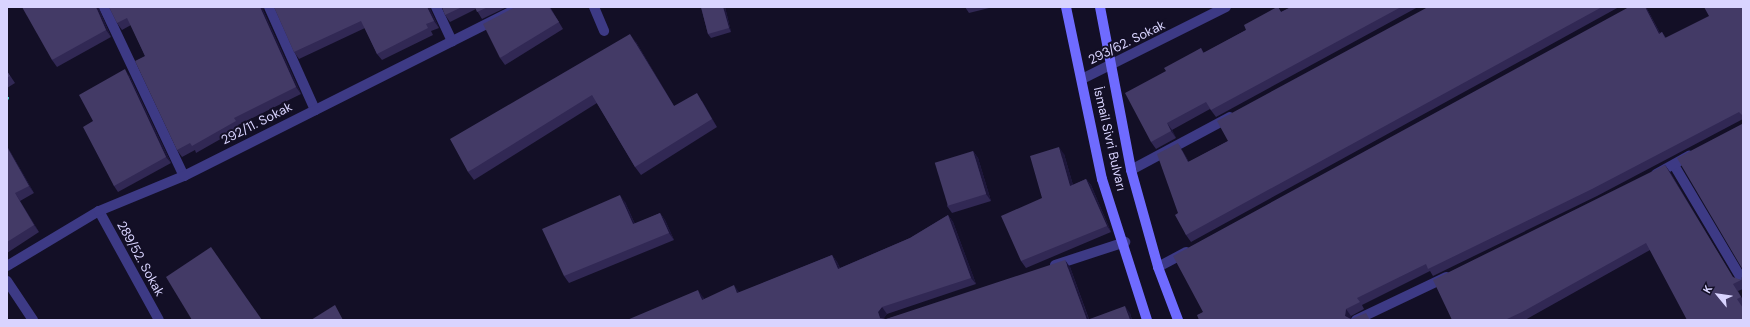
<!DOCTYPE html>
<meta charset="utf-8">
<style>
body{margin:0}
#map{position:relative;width:1750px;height:327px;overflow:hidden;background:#130f26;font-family:"DM Sans",sans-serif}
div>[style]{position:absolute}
.path>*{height:2.5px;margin-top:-1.25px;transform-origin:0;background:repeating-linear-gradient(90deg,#2fb8b0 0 2px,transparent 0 5px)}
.minor>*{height:10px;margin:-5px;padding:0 5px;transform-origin:5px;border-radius:5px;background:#3d3a85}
.secondary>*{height:10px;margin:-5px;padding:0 5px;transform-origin:5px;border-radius:5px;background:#6f6bff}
.wall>*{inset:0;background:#312854}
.shaded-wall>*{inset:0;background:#1d163a}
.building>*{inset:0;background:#433a66;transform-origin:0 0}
span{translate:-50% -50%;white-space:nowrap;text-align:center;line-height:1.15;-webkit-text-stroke:4px #130f26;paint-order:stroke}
.street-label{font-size:13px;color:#d9d4ff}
.frame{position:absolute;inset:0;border:8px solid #d9d4ff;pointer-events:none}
.north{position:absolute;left:1698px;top:275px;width:40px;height:40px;-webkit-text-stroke:3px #130f26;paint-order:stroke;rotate:299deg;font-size:11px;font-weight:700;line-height:16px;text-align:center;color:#d9d4ff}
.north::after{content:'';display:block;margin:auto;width:14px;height:18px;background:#d9d4ff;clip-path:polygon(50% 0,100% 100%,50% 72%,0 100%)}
</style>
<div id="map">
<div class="path">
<i style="left:7px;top:98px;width:4px;rotate:-27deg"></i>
</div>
<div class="minor">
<i style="left:104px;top:7px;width:187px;rotate:64.7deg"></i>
<i style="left:269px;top:7px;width:113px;rotate:65.9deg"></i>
<i style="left:436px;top:7px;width:38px;rotate:65deg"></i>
<i style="left:594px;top:7px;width:26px;rotate:67deg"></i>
<i style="left:1082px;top:79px;width:161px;rotate:-26.6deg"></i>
<i style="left:1674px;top:165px;width:135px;rotate:59.3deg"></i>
<i style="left:1131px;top:170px;width:112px;rotate:-28.2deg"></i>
<i style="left:1656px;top:174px;width:38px;rotate:-29deg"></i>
<i style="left:99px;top:211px;width:124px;rotate:61.2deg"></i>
<i style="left:1055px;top:265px;width:74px;rotate:-18.2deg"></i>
<i style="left:7px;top:266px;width:107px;rotate:-30.9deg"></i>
<i style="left:99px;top:211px;width:92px;rotate:-22.4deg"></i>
<i style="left:184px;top:176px;width:376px;rotate:-26.7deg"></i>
<i style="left:1158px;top:267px;width:32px;rotate:-28deg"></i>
<i style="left:7px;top:281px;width:47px;rotate:56.3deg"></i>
<i style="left:1356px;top:320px;width:100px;rotate:-25.5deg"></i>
</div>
<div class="secondary">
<i style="left:1066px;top:7px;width:176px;rotate:78.2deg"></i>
<i style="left:1102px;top:179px;width:148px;rotate:72.3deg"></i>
<i style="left:1100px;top:7px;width:166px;rotate:79.2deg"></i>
<i style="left:1131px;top:170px;width:101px;rotate:74.4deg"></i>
<i style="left:1158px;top:267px;width:57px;rotate:69.3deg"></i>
</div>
<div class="wall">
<i style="clip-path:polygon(98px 7px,111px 37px,57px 67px,52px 60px)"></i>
<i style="clip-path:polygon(109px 7px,264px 7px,263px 10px,301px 94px,238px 125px,240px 128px,196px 153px,195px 150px,182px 157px,177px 150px,145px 56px,131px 25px,122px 30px,117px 23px)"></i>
<i style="clip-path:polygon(274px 7px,431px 7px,430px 9px,439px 28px,431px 31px,433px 35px,382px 60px,377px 54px,365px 28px,299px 59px,294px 52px)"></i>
<i style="clip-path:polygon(442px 7px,507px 7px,482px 19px,476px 9px,450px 22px,445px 15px)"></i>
<i style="clip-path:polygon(550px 7px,563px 29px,505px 65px,500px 58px)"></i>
<i style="clip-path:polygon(701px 7px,725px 7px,731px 32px,711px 38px,708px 34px)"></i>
<i style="clip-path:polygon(965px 7px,993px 7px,969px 13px)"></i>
<i style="clip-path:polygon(1278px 7px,1281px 12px,1291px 7px,1418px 7px,1216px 117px,1210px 109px,1172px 130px,1176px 138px,1156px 149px,1151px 142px,1166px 71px,1201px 48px,1204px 53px,1246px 30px)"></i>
<i style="clip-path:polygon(1428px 7px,1619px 7px,1191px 242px,1186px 235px,1178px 213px,1182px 150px,1189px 162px,1228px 141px)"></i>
<i style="clip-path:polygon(1629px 7px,1646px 7px,1660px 33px,1662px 32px,1666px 38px,1743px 7px,1743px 119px,1597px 196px,1433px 276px,1430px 271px,1362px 305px,1364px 309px,1351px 316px,1351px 319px,1371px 320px,1199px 320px,1203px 312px)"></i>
<i style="clip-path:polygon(636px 42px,674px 106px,702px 101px,717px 127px,641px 175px,635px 167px,597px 103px,474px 180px,468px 172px)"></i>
<i style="clip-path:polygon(7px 71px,15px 83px,7px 88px)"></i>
<i style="clip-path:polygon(129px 75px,171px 163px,118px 192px,114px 186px,93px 121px)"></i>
<i style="clip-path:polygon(7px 146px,34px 193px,20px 201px,39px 232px,7px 253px)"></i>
<i style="clip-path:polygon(973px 151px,978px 158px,991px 201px,952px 213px,947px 206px)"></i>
<i style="clip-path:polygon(1064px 154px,1073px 185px,1086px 179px,1091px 185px,1111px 232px,1026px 268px,1021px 261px,1042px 198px)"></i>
<i style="clip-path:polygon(1665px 165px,1670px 172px,1733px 278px,1741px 280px,1743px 273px,1743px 289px,1738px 291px,1743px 300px,1743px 305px,1742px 306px,1743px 307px,1743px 320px,1650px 250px,1525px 320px,1452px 320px)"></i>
<i style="clip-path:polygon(625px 202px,635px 224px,660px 213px,665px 220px,674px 240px,569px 283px,564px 276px)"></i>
<i style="clip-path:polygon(948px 215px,953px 222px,976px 284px,887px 314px,883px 319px,886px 319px,1070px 267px,1089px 319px,1130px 313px,1132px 320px,627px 320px,703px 297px,704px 299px,739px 293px,832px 255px,837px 262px,840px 268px,910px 238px)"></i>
</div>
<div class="shaded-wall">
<i style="clip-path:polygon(96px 7px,98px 7px,111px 37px,106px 30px)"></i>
<i style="clip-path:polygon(260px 7px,264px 7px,263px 10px,301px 94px,296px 87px)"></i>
<i style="clip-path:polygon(427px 7px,431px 7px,430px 9px,439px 28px,434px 21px)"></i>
<i style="clip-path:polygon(723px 7px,725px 7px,731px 32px,729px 28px)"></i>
<i style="clip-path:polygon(1645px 7px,1646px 7px,1664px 41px,1659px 34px)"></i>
<i style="clip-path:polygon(630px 34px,636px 42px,679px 114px,674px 106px)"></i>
<i style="clip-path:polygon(125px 69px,129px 75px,171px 163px,166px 157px)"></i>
<i style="clip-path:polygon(697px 93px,702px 101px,717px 127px,712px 119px)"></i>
<i style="clip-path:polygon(1167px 123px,1172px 130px,1176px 138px,1171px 131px)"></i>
<i style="clip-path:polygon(1178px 143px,1182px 150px,1193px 169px,1188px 162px)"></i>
<i style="clip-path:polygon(7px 146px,34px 193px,29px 186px,7px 147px)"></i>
<i style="clip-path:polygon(1059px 147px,1064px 154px,1075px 192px,1070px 186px)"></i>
<i style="clip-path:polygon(973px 151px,978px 158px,991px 201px,986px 194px)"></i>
<i style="clip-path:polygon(1665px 165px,1670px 172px,1737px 284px,1733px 277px)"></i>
<i style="clip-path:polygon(1086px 179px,1091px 185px,1111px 232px,1107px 226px)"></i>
<i style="clip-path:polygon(15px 193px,20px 201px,39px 232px,34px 225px)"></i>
<i style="clip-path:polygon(620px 195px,625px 202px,638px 231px,633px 224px)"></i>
<i style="clip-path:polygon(660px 213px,665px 220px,674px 240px,669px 233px)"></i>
<i style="clip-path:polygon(948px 215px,953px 222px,976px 284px,971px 278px)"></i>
<i style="clip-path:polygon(832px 255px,837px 262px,843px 275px,838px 269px)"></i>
<i style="clip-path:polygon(1065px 260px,1070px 267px,1089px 320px,1087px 320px)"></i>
<i style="clip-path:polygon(734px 285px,739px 292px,742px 300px,737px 293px)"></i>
<i style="clip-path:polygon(698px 290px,703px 297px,707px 306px,702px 300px)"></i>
<i style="clip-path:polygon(1125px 306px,1130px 313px,1132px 320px,1130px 320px)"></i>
<i style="clip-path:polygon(882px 307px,887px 314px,883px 319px,880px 318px,878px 312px)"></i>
<i style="clip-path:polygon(1346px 309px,1351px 316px,1351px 320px,1345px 316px)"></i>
</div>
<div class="building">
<i style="clip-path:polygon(22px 7px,96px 7px,106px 30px,52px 60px)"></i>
<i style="clip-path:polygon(109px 7px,260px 7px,296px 87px,234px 118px,236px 121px,192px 146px,190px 143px,177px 150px,135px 61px,145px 56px,127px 18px,117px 23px)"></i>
<i style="clip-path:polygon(274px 7px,427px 7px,434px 21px,426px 24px,428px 28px,377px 54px,361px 21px,294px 52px)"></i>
<i style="clip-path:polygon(442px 7px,462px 7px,445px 15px)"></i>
<i style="clip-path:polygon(475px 7px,488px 7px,477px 12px)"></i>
<i style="clip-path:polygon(515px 7px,549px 7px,559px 22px,500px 58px,483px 24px)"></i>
<i style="clip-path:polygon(701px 7px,723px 7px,729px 28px,708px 34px)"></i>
<i style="clip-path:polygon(1277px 7px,1278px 7px,1281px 12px,1291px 7px,1401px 7px,1211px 110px,1206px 102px,1167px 123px,1171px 131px,1151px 142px,1125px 93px,1166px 71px,1164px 68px,1201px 48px,1203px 53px,1246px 30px,1244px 25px)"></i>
<i style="clip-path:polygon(1428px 7px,1602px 7px,1186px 235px,1175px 215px,1178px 213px,1157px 154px,1178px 143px,1188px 162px,1228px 141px,1217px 121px)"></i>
<i style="clip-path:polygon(1629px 7px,1645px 7px,1659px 34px,1662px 32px,1665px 38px,1709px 16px,1704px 7px,1743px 7px,1743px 116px,1739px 112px,1592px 189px,1428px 269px,1426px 264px,1357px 298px,1360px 302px,1346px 309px,1345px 316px,1351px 319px,1366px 313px,1370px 320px,1199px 320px,1197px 315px,1203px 312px,1173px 256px)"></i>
<i style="clip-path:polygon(630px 34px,674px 106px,697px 93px,712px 119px,635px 167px,592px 95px,468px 172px,450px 139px)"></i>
<i style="clip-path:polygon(125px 69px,166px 157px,114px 186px,83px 127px,93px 121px,79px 95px)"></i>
<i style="clip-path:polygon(7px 71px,10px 76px,7px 78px)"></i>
<i style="clip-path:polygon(1743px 121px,1743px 270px,1677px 158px,1742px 124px)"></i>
<i style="clip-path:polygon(7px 147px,29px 186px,15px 193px,34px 225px,7px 242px)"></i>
<i style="clip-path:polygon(1059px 147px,1070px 186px,1086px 179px,1107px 226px,1021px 261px,1001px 216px,1042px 198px,1030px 156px)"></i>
<i style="left:973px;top:151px;width:45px;height:40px;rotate:73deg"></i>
<i style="clip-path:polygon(1665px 165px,1733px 277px,1741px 280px,1743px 273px,1743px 279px,1733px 284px,1741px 297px,1737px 299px,1743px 308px,1743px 320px,1687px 320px,1646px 243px,1522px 312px,1505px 320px,1452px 320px,1433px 280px)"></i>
<i style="clip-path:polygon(620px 195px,633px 224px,660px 213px,669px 233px,564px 276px,542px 229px)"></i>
<i style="clip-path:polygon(948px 215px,971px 278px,882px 307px,878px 312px,880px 318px,886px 319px,1065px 260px,1087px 320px,1125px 306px,1130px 320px,627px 320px,698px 290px,702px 300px,734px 285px,737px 293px,832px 255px,838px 269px,910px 238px)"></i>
<i style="clip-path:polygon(211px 247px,262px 320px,192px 320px,166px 277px)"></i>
<i style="clip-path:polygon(335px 305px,343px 320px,311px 320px)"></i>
</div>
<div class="street-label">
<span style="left:1127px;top:43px;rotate:-26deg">293/62. Sokak</span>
<span style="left:257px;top:124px;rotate:-27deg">292/11. Sokak</span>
<span style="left:1109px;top:139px;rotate:77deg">İsmail Sivri Bulvarı</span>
<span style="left:140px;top:259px;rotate:61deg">289/52. Sokak</span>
</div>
<div class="frame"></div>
<div class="north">K</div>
</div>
